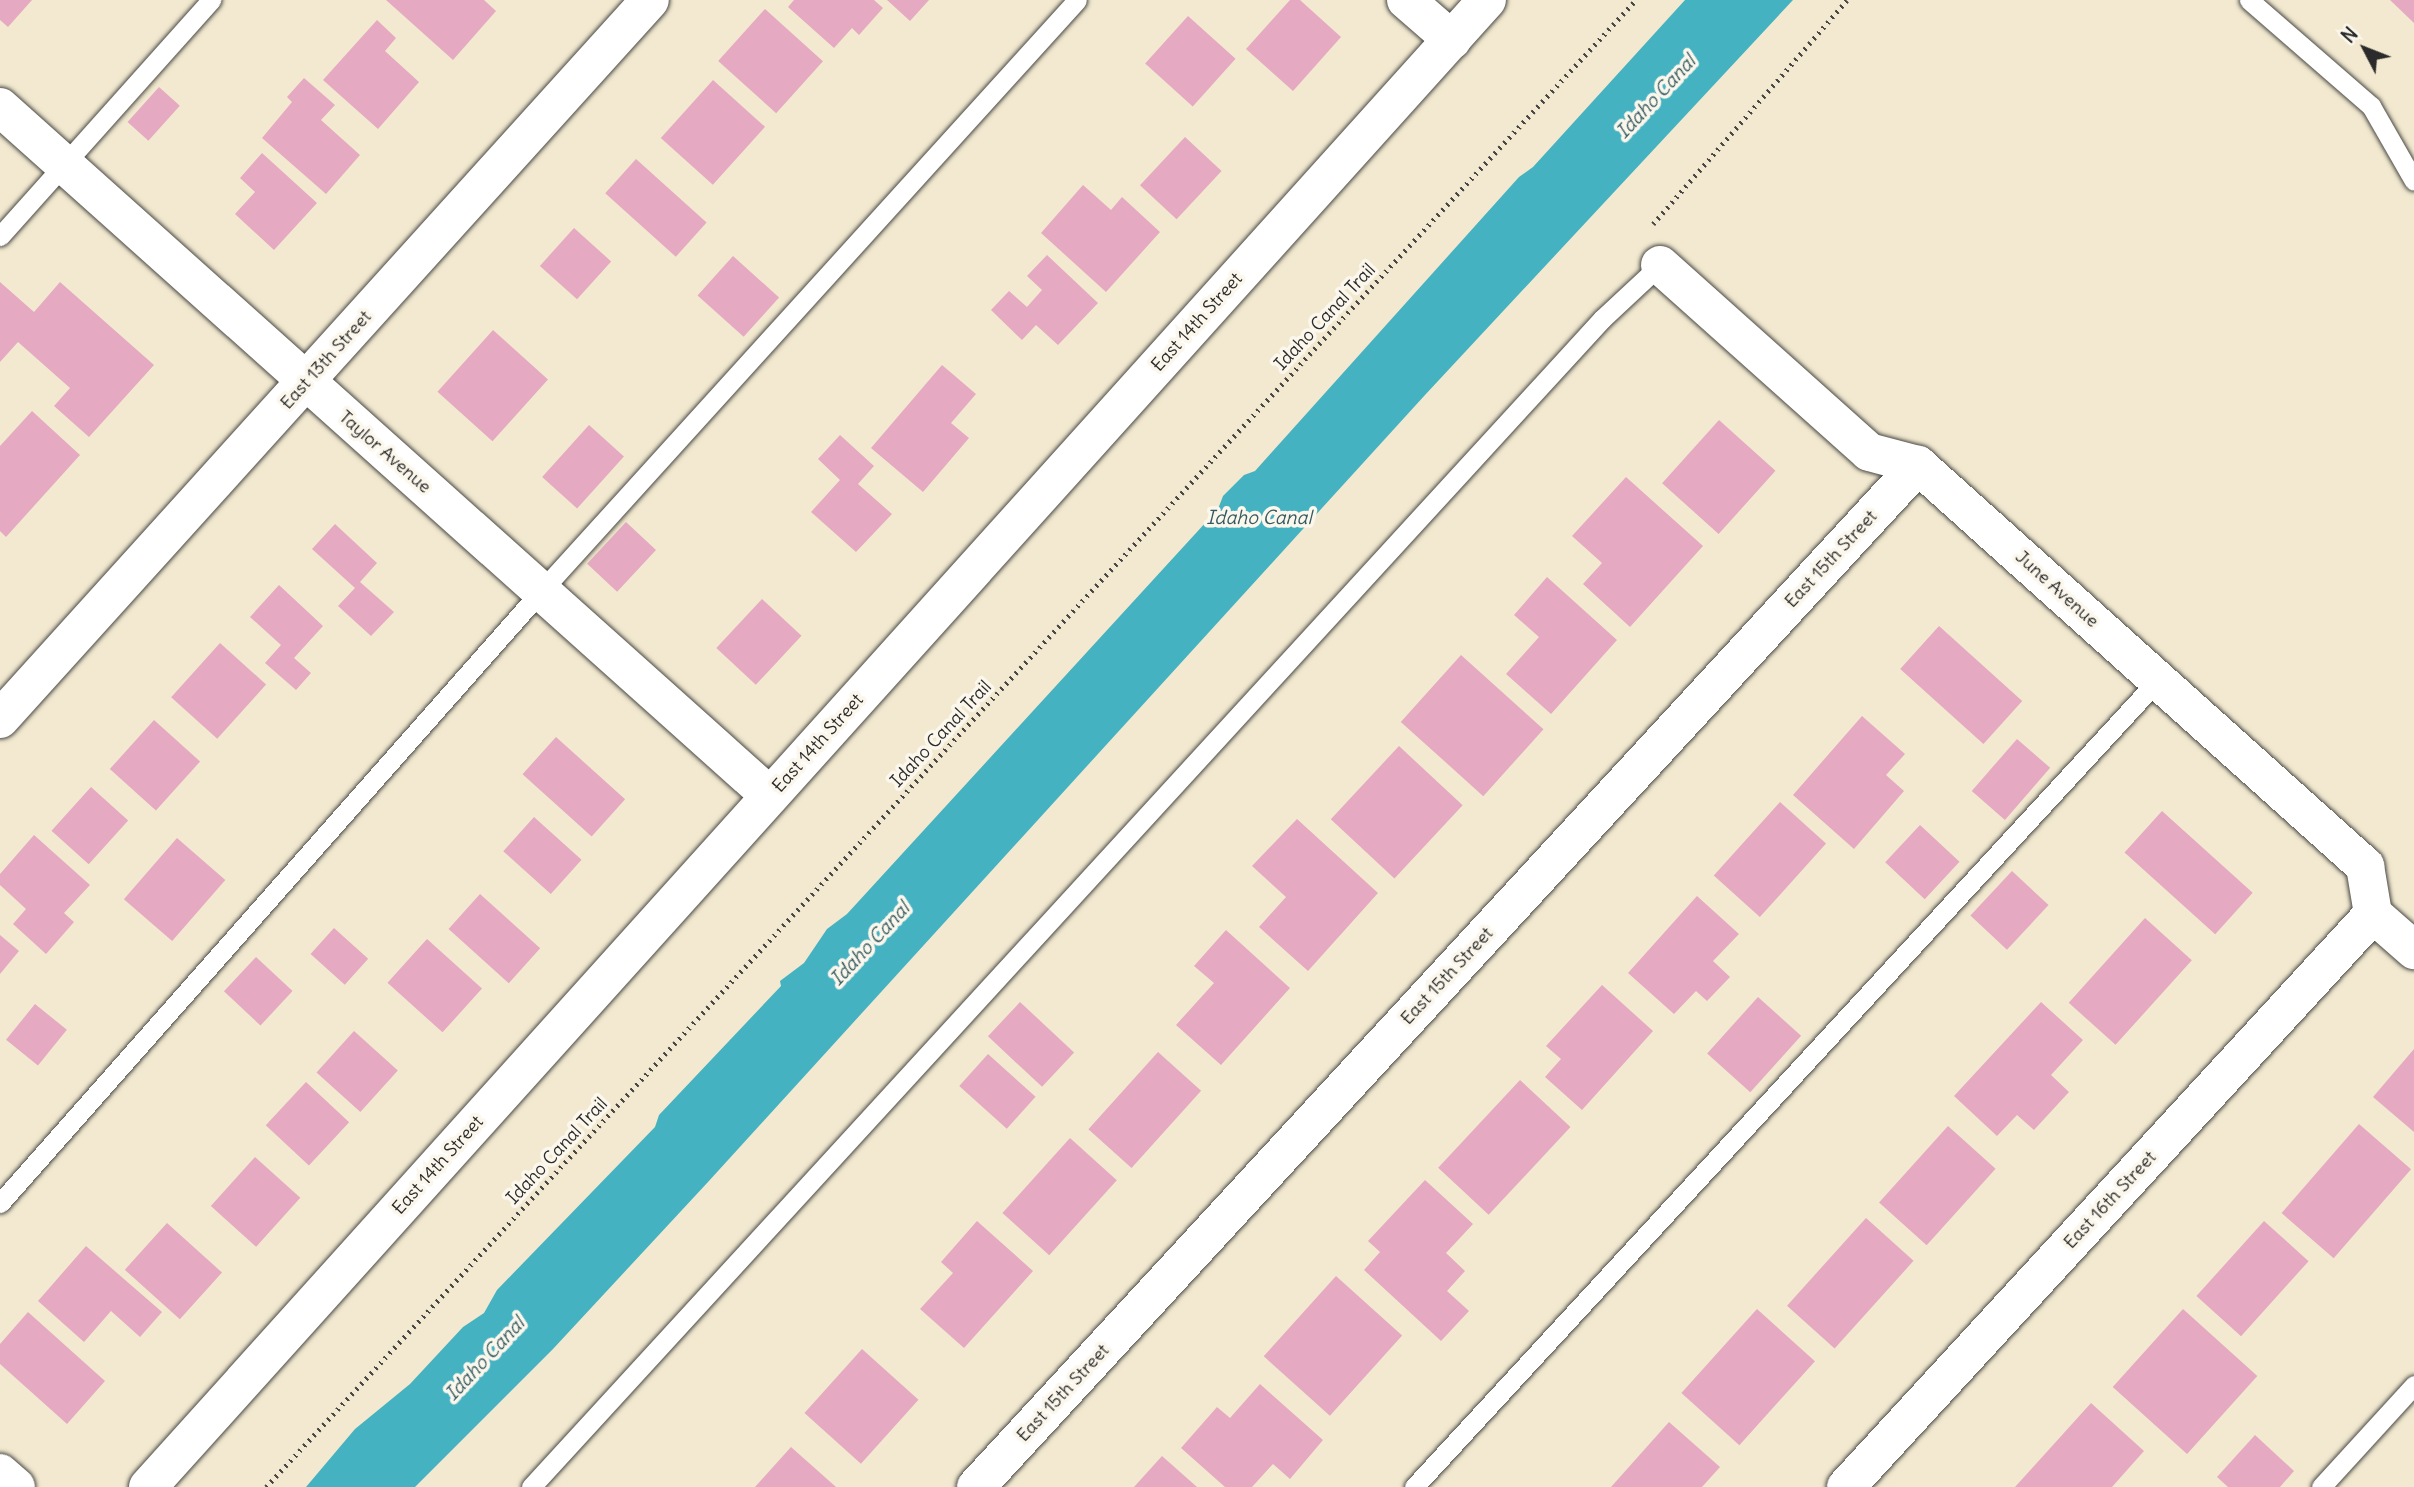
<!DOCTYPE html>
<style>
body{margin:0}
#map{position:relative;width:2414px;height:1487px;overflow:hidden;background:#f2e9d0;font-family:Delius,sans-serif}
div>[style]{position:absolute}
.water>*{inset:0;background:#45b2c2}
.building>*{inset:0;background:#e5aac1;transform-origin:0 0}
.path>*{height:4.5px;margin-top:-2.25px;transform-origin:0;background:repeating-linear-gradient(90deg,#494844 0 2px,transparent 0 7px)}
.roads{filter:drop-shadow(0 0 2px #494844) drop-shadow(0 0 2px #494844)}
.service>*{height:19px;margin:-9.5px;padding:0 9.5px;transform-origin:9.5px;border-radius:9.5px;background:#fff}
.minor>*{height:38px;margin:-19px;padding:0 19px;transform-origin:19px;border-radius:19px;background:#fff}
span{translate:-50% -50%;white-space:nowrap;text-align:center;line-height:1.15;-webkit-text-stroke:7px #fbf7ec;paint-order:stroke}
.street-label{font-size:18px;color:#2b2b2b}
.water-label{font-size:19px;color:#345a60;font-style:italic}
.north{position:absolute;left:2330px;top:14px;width:70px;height:70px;-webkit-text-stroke:5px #fbf7ec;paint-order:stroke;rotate:312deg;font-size:19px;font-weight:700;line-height:28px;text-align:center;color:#2b2b2b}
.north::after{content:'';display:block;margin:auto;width:24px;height:32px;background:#2b2b2b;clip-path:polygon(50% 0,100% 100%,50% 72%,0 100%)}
</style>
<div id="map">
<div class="water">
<i style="clip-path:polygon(1685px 0,1793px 0,1425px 395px,708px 1182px,553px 1349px,415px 1487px,306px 1487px,355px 1429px,410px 1384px,463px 1327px,484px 1313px,497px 1290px,655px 1127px,659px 1115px,781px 986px,780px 981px,804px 963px,827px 929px,847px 914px,1218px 509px,1223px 496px,1244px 475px,1255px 471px,1519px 177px,1533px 167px)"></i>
</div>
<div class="building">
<i style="clip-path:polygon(0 0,32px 0,8px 27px,0 20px)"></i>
<i style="clip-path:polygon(386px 0,484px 0,496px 11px,453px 60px)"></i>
<i style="clip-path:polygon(794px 0,874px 0,883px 8px,859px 35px,852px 28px,834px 48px,788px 7px)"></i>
<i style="clip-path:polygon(887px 0,929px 0,910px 21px)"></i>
<i style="clip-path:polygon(1290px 0,1300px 0,1341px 37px,1293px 91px,1246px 49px)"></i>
<i style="clip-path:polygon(2390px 0,2414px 0,2414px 23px)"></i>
<i style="left:765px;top:9px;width:78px;height:70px;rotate:42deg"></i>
<i style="left:1188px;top:16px;width:64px;height:64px;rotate:42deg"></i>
<i style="clip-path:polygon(377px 20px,396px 38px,385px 51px,419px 82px,378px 129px,323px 80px)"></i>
<i style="clip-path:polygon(304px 78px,335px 105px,321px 120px,360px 155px,326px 194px,262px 138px,292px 102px,287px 97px)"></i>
<i style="left:713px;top:80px;width:70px;height:78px;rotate:42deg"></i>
<i style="left:159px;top:87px;width:28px;height:47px;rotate:42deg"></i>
<i style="left:1185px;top:137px;width:50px;height:66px;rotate:43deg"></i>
<i style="clip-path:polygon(262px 153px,317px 203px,274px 250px,235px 214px,255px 192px,240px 178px)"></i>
<i style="left:636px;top:159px;width:95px;height:46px;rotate:42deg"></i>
<i style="clip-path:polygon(1083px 185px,1111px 210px,1122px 197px,1160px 232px,1106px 292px,1041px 233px)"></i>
<i style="left:574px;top:228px;width:50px;height:51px;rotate:42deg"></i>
<i style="clip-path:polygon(1047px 255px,1098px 303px,1058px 345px,1036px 325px,1022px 340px,991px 310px,1009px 291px,1027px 307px,1042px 290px,1027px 276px)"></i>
<i style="left:733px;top:256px;width:62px;height:53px;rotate:42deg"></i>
<i style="clip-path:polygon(0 282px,34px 312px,60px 282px,154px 365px,89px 437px,54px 406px,70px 388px,18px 342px,0 362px)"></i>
<i style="left:493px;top:330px;width:74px;height:83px;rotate:42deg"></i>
<i style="clip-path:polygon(942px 365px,976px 394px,951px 423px,969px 438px,923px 492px,871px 448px)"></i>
<i style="clip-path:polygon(32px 411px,80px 455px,6px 537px,0 531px,0 446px)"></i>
<i style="left:1719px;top:420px;width:76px;height:85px;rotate:42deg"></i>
<i style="left:589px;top:425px;width:47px;height:70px;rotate:42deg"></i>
<i style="clip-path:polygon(840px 435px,874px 466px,858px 484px,892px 514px,856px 552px,811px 512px,840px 480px,818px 459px)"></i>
<i style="clip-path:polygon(1626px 477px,1703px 546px,1630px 627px,1583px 584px,1602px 563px,1572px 536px)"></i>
<i style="left:626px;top:522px;width:41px;height:57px;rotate:43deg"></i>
<i style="clip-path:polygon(335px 524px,377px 563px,360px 582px,394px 612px,371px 636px,338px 606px,355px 588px,312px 549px)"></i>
<i style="clip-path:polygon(1547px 577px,1617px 640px,1551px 714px,1506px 674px,1539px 637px,1514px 615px)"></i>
<i style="clip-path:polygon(279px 585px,323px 626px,294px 658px,311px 673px,296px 690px,265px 663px,281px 645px,250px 617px)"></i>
<i style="left:762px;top:599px;width:54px;height:67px;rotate:43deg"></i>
<i style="left:1939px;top:626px;width:112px;height:58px;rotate:42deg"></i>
<i style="left:220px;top:643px;width:62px;height:73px;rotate:42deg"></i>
<i style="left:1461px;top:655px;width:111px;height:90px;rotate:42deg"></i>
<i style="clip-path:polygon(1862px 716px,1905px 754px,1886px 775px,1904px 791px,1854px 849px,1793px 795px)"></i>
<i style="left:154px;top:720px;width:62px;height:66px;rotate:42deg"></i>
<i style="left:556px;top:737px;width:93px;height:50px;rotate:42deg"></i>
<i style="left:2017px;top:739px;width:44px;height:69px;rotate:41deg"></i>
<i style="left:1399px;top:746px;width:87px;height:100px;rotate:43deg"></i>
<i style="left:91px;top:787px;width:50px;height:59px;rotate:42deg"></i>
<i style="left:1780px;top:802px;width:62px;height:99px;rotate:42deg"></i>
<i style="left:2162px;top:811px;width:122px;height:56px;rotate:42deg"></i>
<i style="left:534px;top:817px;width:64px;height:46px;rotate:42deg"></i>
<i style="clip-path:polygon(1297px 819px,1378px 893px,1308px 971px,1259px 927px,1286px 897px,1252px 866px)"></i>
<i style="left:1920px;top:825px;width:54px;height:51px;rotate:43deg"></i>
<i style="clip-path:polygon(34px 835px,90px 885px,64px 913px,74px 922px,46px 954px,13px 924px,26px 909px,0 885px,0 874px)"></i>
<i style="left:177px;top:838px;width:64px;height:81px;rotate:41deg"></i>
<i style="left:2012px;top:871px;width:50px;height:61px;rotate:43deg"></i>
<i style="left:480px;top:894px;width:81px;height:47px;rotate:42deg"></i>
<i style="clip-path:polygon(1697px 896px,1739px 934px,1713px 961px,1730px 977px,1707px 1001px,1696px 991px,1674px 1014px,1628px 973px)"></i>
<i style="left:2145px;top:918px;width:63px;height:114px;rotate:42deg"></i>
<i style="left:334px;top:928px;width:46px;height:35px;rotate:42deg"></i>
<i style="clip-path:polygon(1226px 930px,1290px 988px,1221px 1065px,1176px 1025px,1214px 983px,1194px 966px)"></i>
<i style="clip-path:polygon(0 935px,19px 951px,0 974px)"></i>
<i style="left:427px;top:939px;width:74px;height:59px;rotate:42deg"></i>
<i style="left:256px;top:957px;width:50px;height:47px;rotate:43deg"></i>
<i style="clip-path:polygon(1602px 985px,1653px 1031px,1582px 1110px,1545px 1077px,1561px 1059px,1546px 1046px)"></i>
<i style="left:1758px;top:997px;width:58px;height:76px;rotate:42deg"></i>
<i style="left:1020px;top:1002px;width:74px;height:47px;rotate:43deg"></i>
<i style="clip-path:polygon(2041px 1002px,2083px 1040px,2051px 1075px,2069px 1092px,2034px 1130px,2017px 1115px,1997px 1136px,1954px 1096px)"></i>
<i style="left:35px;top:1004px;width:41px;height:46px;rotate:39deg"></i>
<i style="left:354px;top:1031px;width:59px;height:56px;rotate:42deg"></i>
<i style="clip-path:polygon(2414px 1049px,2414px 1132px,2373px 1097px)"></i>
<i style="left:1158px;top:1052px;width:58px;height:104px;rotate:42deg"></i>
<i style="left:988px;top:1054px;width:64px;height:43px;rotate:42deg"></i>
<i style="left:1520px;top:1080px;width:69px;height:120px;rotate:43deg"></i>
<i style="left:306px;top:1082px;width:59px;height:59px;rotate:43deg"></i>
<i style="left:2359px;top:1124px;width:69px;height:118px;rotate:41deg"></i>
<i style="left:1948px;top:1126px;width:64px;height:103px;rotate:42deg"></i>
<i style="left:1070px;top:1138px;width:63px;height:101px;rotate:42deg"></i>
<i style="left:255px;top:1157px;width:61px;height:66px;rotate:42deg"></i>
<i style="clip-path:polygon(1425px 1180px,1473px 1224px,1446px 1253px,1465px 1271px,1447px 1291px,1469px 1311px,1441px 1341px,1364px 1270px,1380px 1252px,1368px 1241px)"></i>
<i style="left:1866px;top:1218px;width:64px;height:118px;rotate:42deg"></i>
<i style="clip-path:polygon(977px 1221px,1033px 1271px,964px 1348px,920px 1309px,953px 1273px,941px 1262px)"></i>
<i style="left:2264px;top:1221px;width:60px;height:101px;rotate:42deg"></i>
<i style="left:167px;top:1223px;width:74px;height:63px;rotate:42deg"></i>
<i style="clip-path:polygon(86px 1246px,162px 1312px,140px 1337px,111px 1311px,84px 1342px,38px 1301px)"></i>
<i style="left:1336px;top:1276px;width:89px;height:108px;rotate:42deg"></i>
<i style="left:1757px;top:1309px;width:78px;height:113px;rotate:42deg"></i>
<i style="left:2183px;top:1309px;width:100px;height:105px;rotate:42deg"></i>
<i style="clip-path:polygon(28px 1312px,105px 1381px,67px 1424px,0 1364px,0 1344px)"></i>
<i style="left:862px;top:1349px;width:76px;height:86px;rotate:42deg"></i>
<i style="clip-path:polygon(1260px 1384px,1323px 1440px,1290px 1479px,1273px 1464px,1252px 1487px,1225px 1487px,1181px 1448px,1217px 1407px,1230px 1418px)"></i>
<i style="clip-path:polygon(2091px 1403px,2144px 1451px,2112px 1487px,2015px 1487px)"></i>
<i style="clip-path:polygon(1669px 1422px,1720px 1467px,1702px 1487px,1611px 1487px)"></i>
<i style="clip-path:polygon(2255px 1435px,2294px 1471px,2280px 1487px,2228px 1487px,2217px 1477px)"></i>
<i style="clip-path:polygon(791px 1447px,836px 1487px,755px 1487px)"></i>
<i style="clip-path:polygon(1162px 1456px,1197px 1487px,1134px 1487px)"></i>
</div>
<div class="path">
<i style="left:1653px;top:224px;width:296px;rotate:-49.1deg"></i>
<i style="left:266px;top:1487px;width:2022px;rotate:-47.35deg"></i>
</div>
<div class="roads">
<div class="service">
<i style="left:2249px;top:0;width:162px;rotate:41deg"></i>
<i style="left:2371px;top:106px;width:86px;rotate:60.2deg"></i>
<i style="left:0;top:236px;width:317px;rotate:-48.2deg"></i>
<i style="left:0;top:1203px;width:818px;rotate:-48.52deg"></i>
<i style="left:542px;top:590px;width:796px;rotate:-47.8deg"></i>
<i style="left:531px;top:1487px;width:1585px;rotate:-47.48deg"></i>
<i style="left:1602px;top:319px;width:79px;rotate:-43deg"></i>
<i style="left:1414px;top:1487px;width:1098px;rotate:-47.33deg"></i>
<i style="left:2321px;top:1487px;width:138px;rotate:-47.6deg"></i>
</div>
<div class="minor">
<i style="left:1406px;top:0;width:61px;rotate:41deg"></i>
<i style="left:0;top:107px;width:1033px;rotate:41.82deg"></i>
<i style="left:1660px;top:265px;width:280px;rotate:41.8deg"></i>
<i style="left:1869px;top:452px;width:51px;rotate:14.9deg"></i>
<i style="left:1918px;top:465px;width:601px;rotate:41.9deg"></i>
<i style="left:2365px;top:866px;width:49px;rotate:80.5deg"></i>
<i style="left:2373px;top:914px;width:55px;rotate:41.3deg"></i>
<i style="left:0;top:719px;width:969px;rotate:-47.89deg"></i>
<i style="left:0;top:1473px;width:21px;rotate:41deg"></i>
<i style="left:148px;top:1487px;width:2001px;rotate:-48deg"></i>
<i style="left:976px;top:1487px;width:1390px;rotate:-47.33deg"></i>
<i style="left:1846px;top:1487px;width:778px;rotate:-47.39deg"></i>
</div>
</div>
<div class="street-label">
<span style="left:1325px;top:317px;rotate:-47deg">Idaho Canal Trail</span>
<span style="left:1197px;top:322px;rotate:-48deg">East 14th Street</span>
<span style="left:326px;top:360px;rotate:-48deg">East 13th Street</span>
<span style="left:385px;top:452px;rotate:41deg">Taylor Avenue</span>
<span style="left:1831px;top:559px;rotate:-47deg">East 15th Street</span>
<span style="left:2057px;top:589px;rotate:42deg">June Avenue</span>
<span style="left:941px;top:734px;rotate:-47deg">Idaho Canal Trail</span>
<span style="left:818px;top:743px;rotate:-48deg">East 14th Street</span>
<span style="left:1447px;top:976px;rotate:-47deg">East 15th Street</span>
<span style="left:557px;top:1151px;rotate:-47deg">Idaho Canal Trail</span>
<span style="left:438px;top:1165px;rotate:-48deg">East 14th Street</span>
<span style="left:2110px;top:1200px;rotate:-47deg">East 16th Street</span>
<span style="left:1063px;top:1393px;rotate:-47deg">East 15th Street</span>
</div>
<div class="water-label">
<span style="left:1656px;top:97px;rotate:-47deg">Idaho Canal</span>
<span style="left:1259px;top:518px">Idaho Canal</span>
<span style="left:870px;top:944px;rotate:-47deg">Idaho Canal</span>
<span style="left:485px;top:1359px;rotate:-47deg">Idaho Canal</span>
</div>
<div class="north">N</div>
</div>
